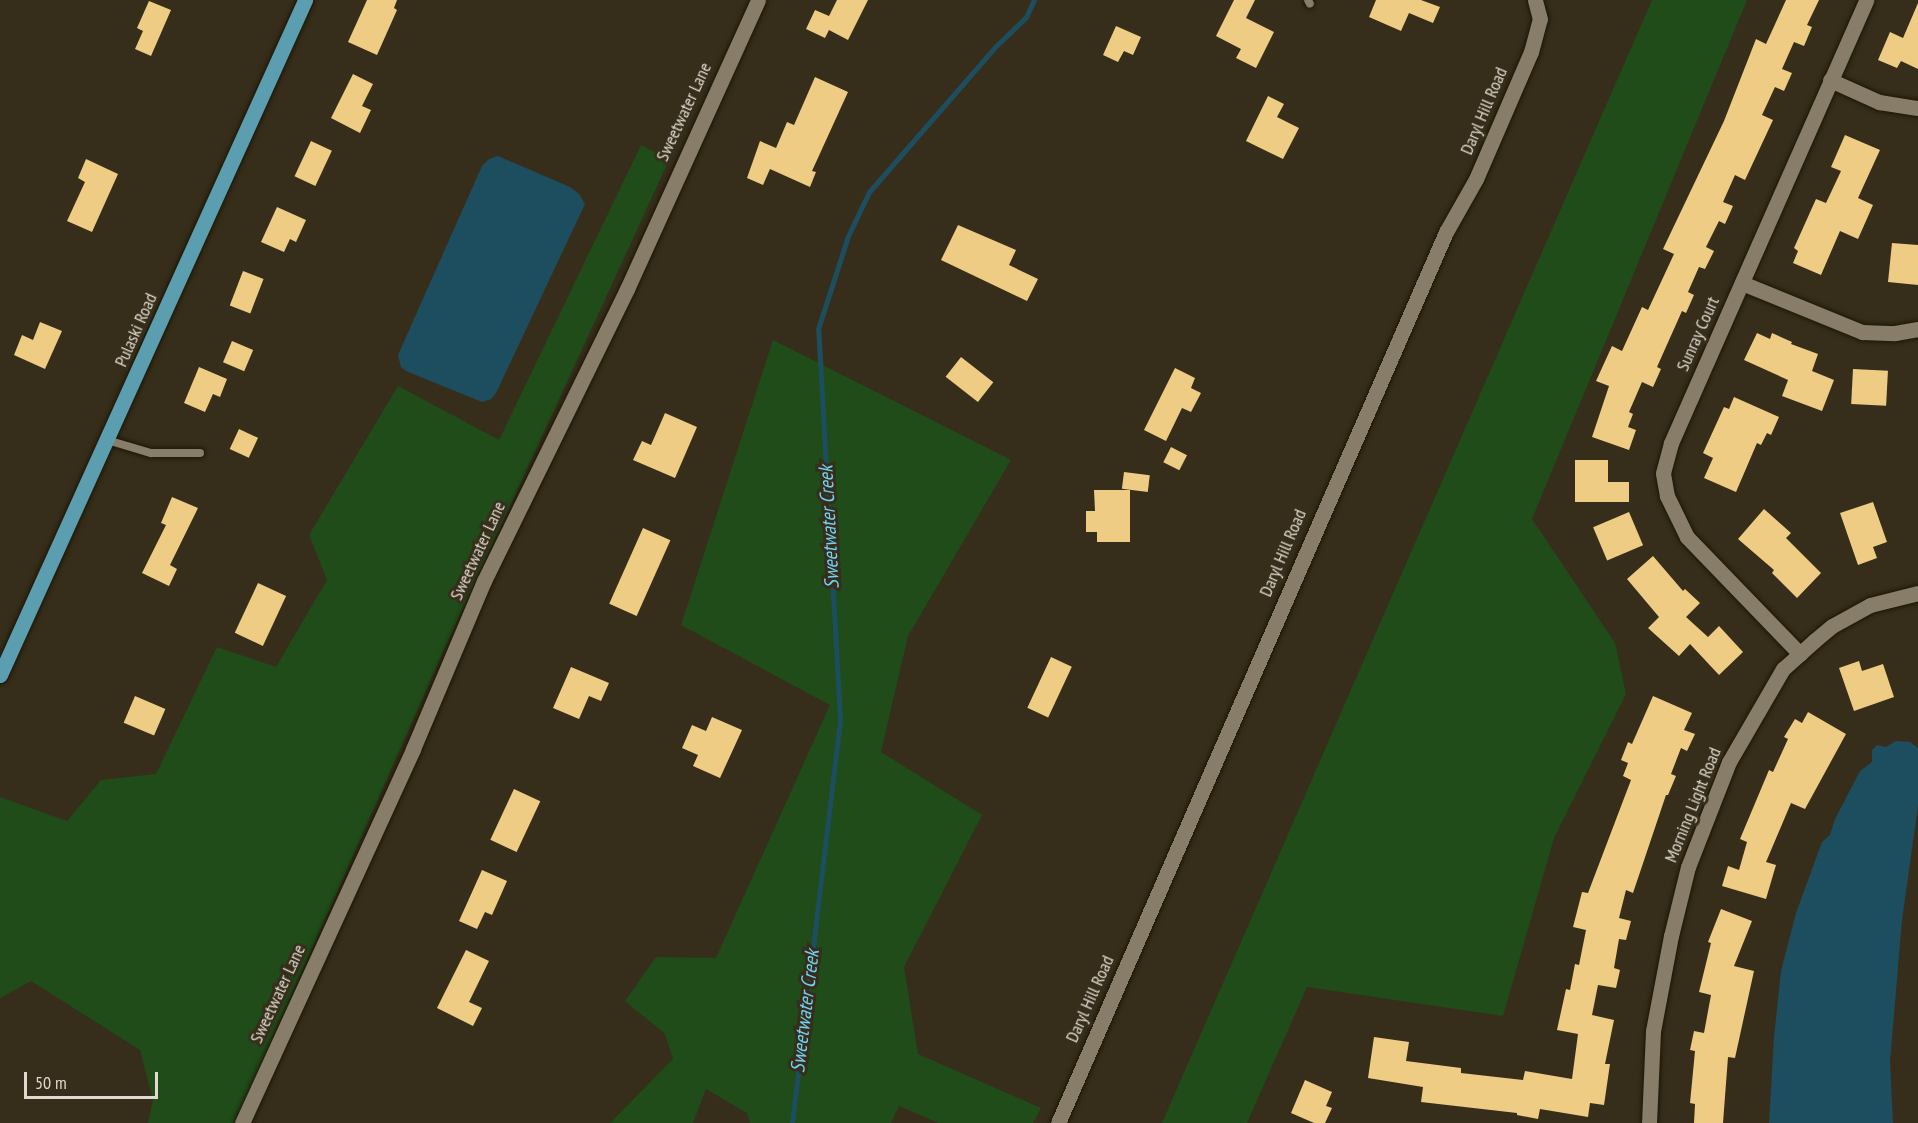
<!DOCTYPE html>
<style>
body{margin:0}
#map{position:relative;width:1918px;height:1123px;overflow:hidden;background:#362e1b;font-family:"PT Sans Narrow",sans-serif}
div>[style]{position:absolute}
.green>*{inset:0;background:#1f4c19}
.water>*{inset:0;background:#1d4e5f}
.stream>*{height:5px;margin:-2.5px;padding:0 2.5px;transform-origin:2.5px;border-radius:2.5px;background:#1d4e5f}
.building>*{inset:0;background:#eecc83;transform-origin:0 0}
.roads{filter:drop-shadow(0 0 2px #1e1605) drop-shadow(0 0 2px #1e1605)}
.service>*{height:8px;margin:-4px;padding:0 4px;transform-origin:4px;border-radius:4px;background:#877d69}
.minor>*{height:15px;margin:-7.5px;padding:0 7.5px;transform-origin:7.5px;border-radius:7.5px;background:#877d69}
.primary>*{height:15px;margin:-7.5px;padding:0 7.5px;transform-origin:7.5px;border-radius:7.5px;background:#5b9eb0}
span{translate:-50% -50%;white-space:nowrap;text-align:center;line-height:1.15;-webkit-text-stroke:6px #362e1b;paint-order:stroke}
.street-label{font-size:18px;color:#dfd9ce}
.water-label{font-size:20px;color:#72d1f5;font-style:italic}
.scale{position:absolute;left:24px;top:1072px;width:134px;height:27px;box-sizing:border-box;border:3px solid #dfd9ce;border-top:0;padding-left:8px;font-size:18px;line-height:21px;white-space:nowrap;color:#dfd9ce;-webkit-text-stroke:4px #362e1b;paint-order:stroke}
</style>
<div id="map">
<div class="green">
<i style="clip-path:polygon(1652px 0,1747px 0,1532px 519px,1615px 643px,1626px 694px,1554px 838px,1503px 1016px,1307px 987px,1247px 1123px,1162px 1123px)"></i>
<i style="clip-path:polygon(641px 145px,669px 160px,442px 654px,235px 1123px,148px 1123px,153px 1100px,140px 1050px,31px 981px,0 998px,0 797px,67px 821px,101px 780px,156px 774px,217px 647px,276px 667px,327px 580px,309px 535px,398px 386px,499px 440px)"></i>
<i style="clip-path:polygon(773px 340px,1011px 460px,908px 636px,881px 752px,982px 815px,904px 967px,918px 1054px,1041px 1108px,1033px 1123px,939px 1123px,899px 1106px,891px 1123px,750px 1123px,747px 1113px,706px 1089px,693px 1123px,610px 1123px,673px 1059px,665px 1034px,625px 1001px,656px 957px,716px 958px,830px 705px,681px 625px)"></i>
</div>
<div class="water">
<i style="clip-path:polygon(498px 156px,570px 187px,579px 194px,585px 204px,496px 393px,491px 399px,482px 402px,406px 371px,401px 367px,398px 355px,482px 166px,489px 159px)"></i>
<i style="clip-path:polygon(1896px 741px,1910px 742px,1918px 748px,1918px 806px,1902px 920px,1890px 1062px,1893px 1123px,1769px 1123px,1774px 1037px,1781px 971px,1796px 913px,1822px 842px,1830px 835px,1835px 819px,1860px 771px,1872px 762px,1872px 750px,1877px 745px,1886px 747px)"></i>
</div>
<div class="stream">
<i style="left:792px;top:1123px;width:408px;rotate:-83.2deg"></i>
<i style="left:840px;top:718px;width:390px;rotate:-93.2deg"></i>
<i style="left:818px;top:329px;width:98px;rotate:-72.1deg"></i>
<i style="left:848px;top:236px;width:49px;rotate:-64.5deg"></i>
<i style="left:869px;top:192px;width:191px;rotate:-49deg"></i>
<i style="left:994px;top:48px;width:45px;rotate:-44.1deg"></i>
<i style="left:1026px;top:17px;width:19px;rotate:-65deg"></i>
</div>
<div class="building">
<i style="clip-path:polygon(367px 0,397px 0,394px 8px,397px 10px,377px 55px,348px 42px)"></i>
<i style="clip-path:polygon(837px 0,868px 0,848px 40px,829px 30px,825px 38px,806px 29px,815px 10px,829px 16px)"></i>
<i style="clip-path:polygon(1234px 0,1255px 0,1246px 18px,1274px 32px,1256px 68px,1236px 58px,1241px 49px,1216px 36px)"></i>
<i style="clip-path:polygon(1376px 0,1421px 0,1440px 7px,1433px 23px,1409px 13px,1401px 31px,1369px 17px)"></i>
<i style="clip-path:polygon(1786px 0,1819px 0,1807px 25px,1812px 27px,1804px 46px,1794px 42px,1782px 69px,1792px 73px,1784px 91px,1775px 87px,1762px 115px,1773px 120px,1745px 180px,1735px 175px,1723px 202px,1733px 206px,1725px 224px,1719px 221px,1706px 247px,1714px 251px,1705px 269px,1699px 267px,1688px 292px,1694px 295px,1686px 313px,1682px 311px,1657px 367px,1661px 369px,1653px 387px,1642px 382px,1629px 412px,1633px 414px,1628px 427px,1636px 430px,1629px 450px,1592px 437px,1609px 386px,1596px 381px,1612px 346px,1622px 351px,1642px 307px,1648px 310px,1674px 254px,1663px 249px,1724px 121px,1756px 39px,1766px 44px)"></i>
<i style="clip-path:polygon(149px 1px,171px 10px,151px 56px,135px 49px,143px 31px,137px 28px)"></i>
<i style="clip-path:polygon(1918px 3px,1918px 69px,1901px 61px,1897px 68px,1878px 60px,1890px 32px,1903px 38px)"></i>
<i style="clip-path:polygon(1116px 26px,1141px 37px,1133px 55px,1124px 51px,1118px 62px,1103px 55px)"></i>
<i style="clip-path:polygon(353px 74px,373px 84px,362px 106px,371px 110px,360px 133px,331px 118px)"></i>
<i style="clip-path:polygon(815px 77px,848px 92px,812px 171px,816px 172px,810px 187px,770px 169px,763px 185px,747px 178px,760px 141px,776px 148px,787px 122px,794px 125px)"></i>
<i style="clip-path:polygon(1268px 96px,1284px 104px,1277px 117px,1299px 128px,1283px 159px,1246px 141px)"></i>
<i style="clip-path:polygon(1845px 135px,1880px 150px,1858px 198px,1873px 205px,1858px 239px,1840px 231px,1821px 275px,1793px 263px,1798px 251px,1794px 248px,1816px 199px,1826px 203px,1841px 171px,1831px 167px)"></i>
<i style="left:311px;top:141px;width:23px;height:39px;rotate:25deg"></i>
<i style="clip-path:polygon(86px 159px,118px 174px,92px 232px,67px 221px,85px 182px,78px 178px)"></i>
<i style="clip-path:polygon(277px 207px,306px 220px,296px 242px,290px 239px,284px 252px,261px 242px)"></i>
<i style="clip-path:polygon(958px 225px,1016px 250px,1009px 265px,1038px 279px,1027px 301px,941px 260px)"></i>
<i style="clip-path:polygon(1892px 243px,1918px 245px,1918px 285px,1888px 282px)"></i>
<i style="left:243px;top:271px;width:22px;height:37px;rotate:21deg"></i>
<i style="clip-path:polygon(40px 322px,62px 331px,45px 369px,14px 355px,22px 335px,33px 340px)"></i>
<i style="clip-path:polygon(1757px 333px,1770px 339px,1772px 333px,1792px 342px,1791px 344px,1818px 354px,1812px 371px,1834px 380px,1822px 411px,1782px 396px,1788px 380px,1744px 360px)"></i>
<i style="left:232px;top:341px;width:23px;height:23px;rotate:23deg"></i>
<i style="left:961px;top:357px;width:41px;height:25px;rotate:38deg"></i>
<i style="clip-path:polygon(199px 367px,227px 379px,220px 397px,213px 394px,205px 412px,184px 403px)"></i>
<i style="clip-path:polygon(1175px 368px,1195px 378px,1191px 388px,1201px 393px,1191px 412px,1182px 408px,1166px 441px,1144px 430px)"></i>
<i style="left:1853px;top:369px;width:35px;height:35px;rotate:3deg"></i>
<i style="clip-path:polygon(1734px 397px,1779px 417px,1771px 435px,1767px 433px,1761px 445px,1757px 443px,1736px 492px,1704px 478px,1713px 458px,1703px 453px,1724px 407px,1729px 409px)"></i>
<i style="clip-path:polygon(665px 413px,697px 427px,675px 478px,633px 460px,642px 441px,651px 445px)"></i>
<i style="left:239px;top:429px;width:21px;height:22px;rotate:25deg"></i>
<i style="left:1171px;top:447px;width:18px;height:17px;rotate:27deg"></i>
<i style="clip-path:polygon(1575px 460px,1608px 460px,1608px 482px,1629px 482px,1629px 502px,1575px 502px)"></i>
<i style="left:1124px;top:472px;width:26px;height:17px;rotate:7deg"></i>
<i style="clip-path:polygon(1094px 490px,1130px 490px,1130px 542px,1097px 542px,1097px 532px,1086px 532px,1086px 511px,1095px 511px)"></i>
<i style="clip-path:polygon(172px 497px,198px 508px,170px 565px,177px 569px,169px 586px,142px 573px,166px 525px,161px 523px)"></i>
<i style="clip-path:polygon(1873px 502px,1887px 542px,1873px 547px,1877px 558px,1858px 565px,1840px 513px)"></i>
<i style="clip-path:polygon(1764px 509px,1791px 533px,1786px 538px,1821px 573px,1797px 598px,1772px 573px,1774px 570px,1738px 539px)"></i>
<i style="left:1629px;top:512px;width:36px;height:39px;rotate:67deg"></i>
<i style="left:643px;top:528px;width:30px;height:83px;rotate:24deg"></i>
<i style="clip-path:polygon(1653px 556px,1683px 591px,1685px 589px,1700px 603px,1686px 617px,1708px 637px,1719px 626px,1743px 652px,1719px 675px,1690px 644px,1679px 656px,1648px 628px,1659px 617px,1627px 579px)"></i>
<i style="left:258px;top:583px;width:31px;height:55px;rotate:25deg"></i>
<i style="left:1051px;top:657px;width:23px;height:56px;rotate:25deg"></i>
<i style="clip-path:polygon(1859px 661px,1862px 671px,1883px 664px,1894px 697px,1854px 711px,1839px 668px)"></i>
<i style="clip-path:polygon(571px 667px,609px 683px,601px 701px,589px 696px,579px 719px,553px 708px)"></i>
<i style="left:135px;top:696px;width:33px;height:29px;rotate:23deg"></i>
<i style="clip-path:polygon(1653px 696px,1692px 713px,1684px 730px,1695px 734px,1687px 751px,1681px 748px,1671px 774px,1676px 776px,1668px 795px,1666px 795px,1633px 893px,1626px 890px,1619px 918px,1631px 921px,1626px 940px,1619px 939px,1614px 968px,1620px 970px,1616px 988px,1598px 985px,1592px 1015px,1614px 1020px,1605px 1064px,1610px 1064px,1604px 1105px,1590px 1103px,1588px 1117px,1540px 1109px,1538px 1119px,1517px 1115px,1517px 1113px,1421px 1102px,1423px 1087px,1368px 1078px,1374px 1037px,1409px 1042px,1406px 1061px,1461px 1068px,1461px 1073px,1523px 1080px,1525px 1071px,1572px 1079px,1578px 1034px,1557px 1030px,1566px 989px,1570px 990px,1575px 964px,1579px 965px,1586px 930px,1573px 927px,1582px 892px,1588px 893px,1631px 780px,1623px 776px,1628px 763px,1621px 760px,1628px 742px,1632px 744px)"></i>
<i style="clip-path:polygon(1808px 712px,1846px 734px,1805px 809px,1791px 803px,1766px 862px,1776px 865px,1766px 899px,1722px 886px,1728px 866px,1739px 870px,1747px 842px,1740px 839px,1769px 770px,1773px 772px,1788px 739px,1784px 737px,1795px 719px,1802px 723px)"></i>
<i style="clip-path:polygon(712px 717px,742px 730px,720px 778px,693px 766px,698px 755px,682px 748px,692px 725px,706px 731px)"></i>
<i style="left:514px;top:789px;width:29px;height:56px;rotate:25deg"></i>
<i style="clip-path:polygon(482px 870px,507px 881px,492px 915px,485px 912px,477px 929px,459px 921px)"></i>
<i style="clip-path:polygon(1721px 909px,1752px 921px,1734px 966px,1754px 971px,1735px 1058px,1728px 1057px,1723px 1123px,1694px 1123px,1695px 1104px,1690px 1103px,1695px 1051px,1690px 1050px,1694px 1031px,1704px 1033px,1711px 995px,1699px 992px,1711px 943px,1708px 942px)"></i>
<i style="clip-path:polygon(466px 950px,489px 961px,469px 1002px,482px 1008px,473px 1026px,437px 1008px)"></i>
<i style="clip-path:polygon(1305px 1080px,1332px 1092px,1326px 1106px,1332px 1108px,1325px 1123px,1314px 1123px,1291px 1113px)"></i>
</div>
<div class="roads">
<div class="service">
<i style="left:1308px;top:0;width:4px;rotate:63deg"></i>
<i style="left:107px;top:440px;width:46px;rotate:16.5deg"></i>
<i style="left:151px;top:453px;width:49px"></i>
</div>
<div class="minor">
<i style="left:1830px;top:80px;width:54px;rotate:24.2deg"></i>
<i style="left:1879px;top:102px;width:39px;rotate:9deg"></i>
<i style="left:1742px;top:283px;width:130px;rotate:22.2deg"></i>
<i style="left:1862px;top:332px;width:33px;rotate:2deg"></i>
<i style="left:1895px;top:333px;width:23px;rotate:-10deg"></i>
<i style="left:1800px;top:654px;width:163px;rotate:-134deg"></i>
<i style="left:1687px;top:537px;width:46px;rotate:-116deg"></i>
<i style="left:1667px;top:496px;width:23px;rotate:-100deg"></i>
<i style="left:1663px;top:473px;width:31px;rotate:-75deg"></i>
<i style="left:1671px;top:443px;width:484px;rotate:-66.2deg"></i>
<i style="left:242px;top:1123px;width:411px;rotate:-65.4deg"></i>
<i style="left:413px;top:749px;width:182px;rotate:-67.1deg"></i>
<i style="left:484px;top:581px;width:325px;rotate:-63.9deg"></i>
<i style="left:627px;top:289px;width:317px;rotate:-65.6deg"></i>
<i style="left:1058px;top:1123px;width:972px;rotate:-66.47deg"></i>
<i style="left:1446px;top:232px;width:61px;rotate:-60.5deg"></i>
<i style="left:1476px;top:179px;width:138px;rotate:-66.6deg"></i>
<i style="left:1531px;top:52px;width:34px;rotate:-75deg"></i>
<i style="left:1540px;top:19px;width:20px;rotate:-105deg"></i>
<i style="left:1649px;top:1123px;width:92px;rotate:-87.5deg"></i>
<i style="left:1653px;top:1031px;width:97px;rotate:-79.3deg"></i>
<i style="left:1671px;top:936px;width:71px;rotate:-76.2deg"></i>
<i style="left:1688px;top:867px;width:113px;rotate:-68.7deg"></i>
<i style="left:1729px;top:762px;width:108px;rotate:-59.9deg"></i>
<i style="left:1783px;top:669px;width:42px;rotate:-42.1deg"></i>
<i style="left:1814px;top:641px;width:23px;rotate:-40deg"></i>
<i style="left:1832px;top:626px;width:43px;rotate:-28.9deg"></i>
<i style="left:1870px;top:605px;width:49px;rotate:-14deg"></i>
</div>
<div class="primary">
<i style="left:0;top:675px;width:741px;rotate:-65.68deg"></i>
</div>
</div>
<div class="street-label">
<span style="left:1484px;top:111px;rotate:-67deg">Daryl Hill Road</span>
<span style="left:684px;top:112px;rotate:-65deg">Sweetwater Lane</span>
<span style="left:136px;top:330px;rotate:-66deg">Pulaski Road</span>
<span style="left:1698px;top:334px;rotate:-66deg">Sunray Court</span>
<span style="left:478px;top:551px;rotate:-65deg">Sweetwater Lane</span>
<span style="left:1283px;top:553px;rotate:-67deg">Daryl Hill Road</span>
<span style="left:1693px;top:805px;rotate:-68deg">Morning Light Road</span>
<span style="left:278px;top:994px;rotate:-65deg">Sweetwater Lane</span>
<span style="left:1090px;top:999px;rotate:-66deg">Daryl Hill Road</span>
</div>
<div class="water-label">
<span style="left:829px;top:527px;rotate:-93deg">Sweetwater Creek</span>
<span style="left:805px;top:1011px;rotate:-83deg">Sweetwater Creek</span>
</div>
<div class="scale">50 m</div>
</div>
